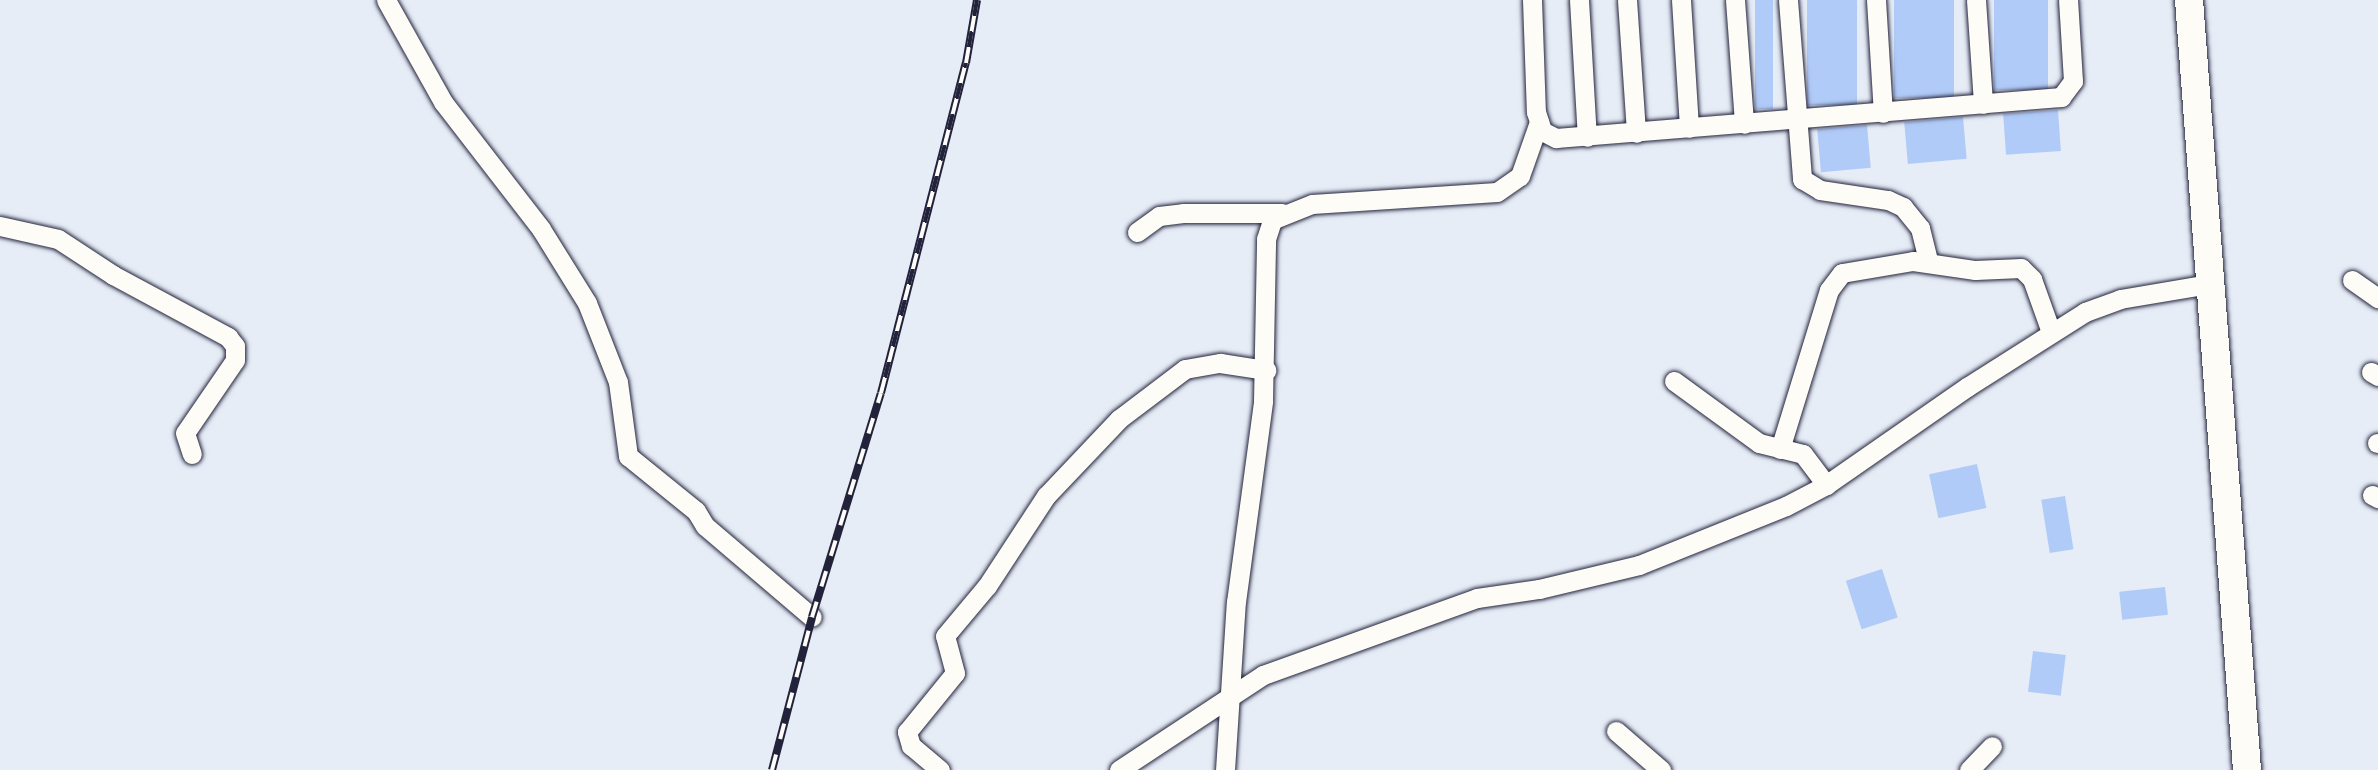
<!DOCTYPE html>
<style>
body{margin:0}
#map{position:relative;width:2378px;height:770px;overflow:hidden;background:#e6edf7;font-family:Caveat,sans-serif}
div>[style]{position:absolute}
.building>*{inset:0;background:#b1cbf8;transform-origin:0 0}
.roads{filter:drop-shadow(0 0 2px #22223b) drop-shadow(0 0 2px #22223b)}
.minor>*{height:19px;margin:-9.5px;padding:0 9.5px;transform-origin:9.5px;border-radius:9.5px;background:#fdfcf7}
.highway>*{height:28px;margin:-14px;padding:0 14px;transform-origin:14px;border-radius:14px;background:#fdfcf7}
.rail>*{height:8px;margin-top:-4px;transform-origin:0;background:repeating-linear-gradient(90deg,#fdfcf7 0 16px,#22223b 0 32px);box-sizing:border-box;border-block:2px solid #22223b}
span{translate:-50% -50%;white-space:nowrap;text-align:center;line-height:1.15;-webkit-text-stroke:5px #fdfcf7;paint-order:stroke}
</style>
<div id="map">
<div class="building">
<i style="left:1755px;top:0;width:18px;height:109px"></i>
<i style="left:1807px;top:0;width:50px;height:105px"></i>
<i style="left:1894px;top:0;width:60px;height:98px"></i>
<i style="left:1994px;top:0;width:54px;height:90px"></i>
<i style="left:2058px;top:110px;width:41px;height:55px;rotate:86deg"></i>
<i style="left:1963px;top:117px;width:42px;height:59px;rotate:85deg"></i>
<i style="left:1867px;top:125px;width:43px;height:50px;rotate:85deg"></i>
<i style="left:1977px;top:464px;width:45px;height:49px;rotate:78deg"></i>
<i style="left:2065px;top:496px;width:54px;height:24px;rotate:81deg"></i>
<i style="left:1882px;top:569px;width:51px;height:38px;rotate:72deg"></i>
<i style="left:2165px;top:587px;width:28px;height:46px;rotate:84deg"></i>
<i style="left:2033px;top:651px;width:33px;height:41px;rotate:7deg"></i>
</div>
<div class="roads">
<div class="minor">
<i style="left:386px;top:0;width:117px;rotate:60.8deg"></i>
<i style="left:443px;top:102px;width:160px;rotate:52.3deg"></i>
<i style="left:541px;top:229px;width:87px;rotate:58.1deg"></i>
<i style="left:587px;top:303px;width:85px;rotate:68.6deg"></i>
<i style="left:618px;top:382px;width:75px;rotate:82.3deg"></i>
<i style="left:628px;top:456px;width:87px;rotate:39deg"></i>
<i style="left:696px;top:511px;width:17px;rotate:59deg"></i>
<i style="left:705px;top:526px;width:140px;rotate:40.4deg"></i>
<i style="left:1532px;top:0;width:112px;rotate:88deg"></i>
<i style="left:1536px;top:112px;width:20px;rotate:72deg"></i>
<i style="left:1542px;top:131px;width:16px;rotate:27deg"></i>
<i style="left:1556px;top:138px;width:507px;rotate:-4.64deg"></i>
<i style="left:2061px;top:97px;width:20px;rotate:-53deg"></i>
<i style="left:2073px;top:81px;width:81px;rotate:-93.5deg"></i>
<i style="left:1579px;top:0;width:137px;rotate:86.7deg"></i>
<i style="left:1627px;top:0;width:133px;rotate:86.1deg"></i>
<i style="left:1681px;top:0;width:128px;rotate:86.4deg"></i>
<i style="left:1735px;top:0;width:124px;rotate:85.8deg"></i>
<i style="left:1788px;top:0;width:180px;rotate:85.5deg"></i>
<i style="left:1802px;top:179px;width:21px;rotate:31deg"></i>
<i style="left:1820px;top:190px;width:69px;rotate:8.4deg"></i>
<i style="left:1888px;top:200px;width:17px;rotate:25deg"></i>
<i style="left:1903px;top:207px;width:27px;rotate:51deg"></i>
<i style="left:1920px;top:228px;width:36px;rotate:76deg"></i>
<i style="left:1876px;top:0;width:113px;rotate:86.5deg"></i>
<i style="left:1976px;top:0;width:104px;rotate:86.1deg"></i>
<i style="left:0;top:226px;width:59px;rotate:12.6deg"></i>
<i style="left:58px;top:239px;width:66px;rotate:33.2deg"></i>
<i style="left:113px;top:275px;width:131px;rotate:28.3deg"></i>
<i style="left:228px;top:337px;width:11px;rotate:52deg"></i>
<i style="left:235px;top:346px;width:14px;rotate:90deg"></i>
<i style="left:235px;top:360px;width:88px;rotate:124.4deg"></i>
<i style="left:185px;top:433px;width:22px;rotate:72deg"></i>
<i style="left:1137px;top:232px;width:27px;rotate:-36deg"></i>
<i style="left:1159px;top:216px;width:24px;rotate:-7deg"></i>
<i style="left:1183px;top:213px;width:99px"></i>
<i style="left:2352px;top:280px;width:32px;rotate:35deg"></i>
<i style="left:2371px;top:372px;width:8px;rotate:30deg"></i>
<i style="left:1674px;top:381px;width:105px;rotate:36.1deg"></i>
<i style="left:1759px;top:443px;width:45px;rotate:14deg"></i>
<i style="left:1803px;top:454px;width:39px;rotate:53deg"></i>
<i style="left:2377px;top:443px;width:1px"></i>
<i style="left:1780px;top:449px;width:166px;rotate:-72.9deg"></i>
<i style="left:1829px;top:290px;width:21px;rotate:-53deg"></i>
<i style="left:1842px;top:273px;width:72px;rotate:-9.6deg"></i>
<i style="left:1913px;top:261px;width:63px;rotate:8.3deg"></i>
<i style="left:1975px;top:270px;width:46px;rotate:-2.5deg"></i>
<i style="left:2021px;top:268px;width:16px;rotate:45deg"></i>
<i style="left:2032px;top:279px;width:56px;rotate:70.3deg"></i>
<i style="left:2372px;top:495px;width:7px;rotate:27deg"></i>
<i style="left:1616px;top:731px;width:60px;rotate:40.9deg"></i>
<i style="left:940px;top:770px;width:38px;rotate:-140deg"></i>
<i style="left:911px;top:746px;width:15px;rotate:-106deg"></i>
<i style="left:907px;top:732px;width:76px;rotate:-50.9deg"></i>
<i style="left:955px;top:673px;width:38px;rotate:-105deg"></i>
<i style="left:945px;top:636px;width:65px;rotate:-50deg"></i>
<i style="left:987px;top:586px;width:108px;rotate:-56.8deg"></i>
<i style="left:1046px;top:496px;width:106px;rotate:-46.5deg"></i>
<i style="left:1119px;top:419px;width:83px;rotate:-37.1deg"></i>
<i style="left:1185px;top:369px;width:36px;rotate:-10deg"></i>
<i style="left:1220px;top:363px;width:47px;rotate:8.7deg"></i>
<i style="left:1119px;top:770px;width:173px;rotate:-33.4deg"></i>
<i style="left:1263px;top:675px;width:227px;rotate:-19.8deg"></i>
<i style="left:1477px;top:598px;width:63px;rotate:-8.3deg"></i>
<i style="left:1539px;top:589px;width:103px;rotate:-13.5deg"></i>
<i style="left:1639px;top:565px;width:158px;rotate:-21.9deg"></i>
<i style="left:1786px;top:506px;width:45px;rotate:-27.7deg"></i>
<i style="left:1826px;top:485px;width:172px;rotate:-34.8deg"></i>
<i style="left:1967px;top:387px;width:140px;rotate:-32.4deg"></i>
<i style="left:2085px;top:312px;width:37px;rotate:-20deg"></i>
<i style="left:2120px;top:299px;width:91px;rotate:-9.5deg"></i>
<i style="left:1225px;top:770px;width:168px;rotate:-86.3deg"></i>
<i style="left:1236px;top:602px;width:203px;rotate:-82.3deg"></i>
<i style="left:1263px;top:401px;width:162px;rotate:-88.9deg"></i>
<i style="left:1266px;top:239px;width:20px;rotate:-72deg"></i>
<i style="left:1272px;top:220px;width:43px;rotate:-21.8deg"></i>
<i style="left:1312px;top:204px;width:185px;rotate:-3.7deg"></i>
<i style="left:1497px;top:192px;width:28px;rotate:-35deg"></i>
<i style="left:1520px;top:176px;width:57px;rotate:-70.6deg"></i>
<i style="left:1969px;top:770px;width:33px;rotate:-46deg"></i>
</div>
<div class="highway">
<i style="left:2189px;top:0;width:772px;rotate:85.69deg"></i>
</div>
</div>
<div class="rail">
<i style="left:772px;top:770px;width:158px;rotate:-75.3deg"></i>
<i style="left:812px;top:617px;width:234px;rotate:-72.9deg"></i>
<i style="left:881px;top:393px;width:341px;rotate:-75.6deg"></i>
<i style="left:966px;top:63px;width:64px;rotate:-80.1deg"></i>
</div>
</div>
